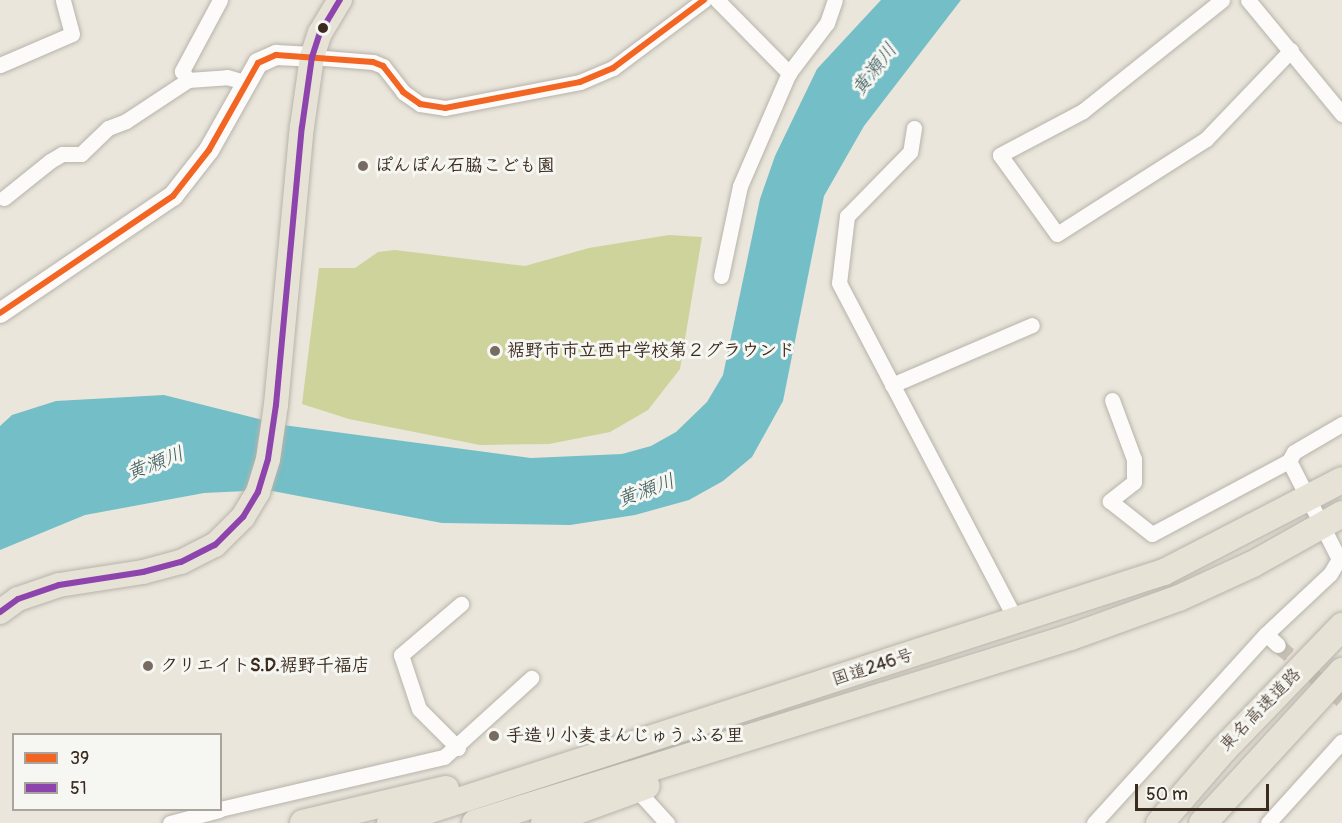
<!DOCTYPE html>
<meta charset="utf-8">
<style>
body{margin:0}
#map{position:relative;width:1342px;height:823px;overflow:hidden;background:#eae6db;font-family:Pangolin,"Klee One",sans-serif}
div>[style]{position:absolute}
.green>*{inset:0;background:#cdd39a}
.water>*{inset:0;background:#73bec7}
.minor-tunnel>*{height:15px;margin-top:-7.5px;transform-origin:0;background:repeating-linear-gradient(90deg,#c7c0b5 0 15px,transparent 0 23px)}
.roads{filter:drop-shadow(0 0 2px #b7b3ab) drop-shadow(0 0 2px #b7b3ab)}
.minor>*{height:15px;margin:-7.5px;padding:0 7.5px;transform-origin:7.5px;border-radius:7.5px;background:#fcfbfa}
.tertiary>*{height:20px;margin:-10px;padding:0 10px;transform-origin:10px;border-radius:10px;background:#fcfbfa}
.primary>*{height:24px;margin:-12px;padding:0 12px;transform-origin:12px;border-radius:12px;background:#e7e2d6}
.trunk>*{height:26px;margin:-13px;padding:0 13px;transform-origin:13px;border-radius:13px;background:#e7e2d6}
.motorway>*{height:27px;margin:-13.5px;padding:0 13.5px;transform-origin:13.5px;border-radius:13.5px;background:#e7e2d6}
.bus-1>*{height:6px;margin:-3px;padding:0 3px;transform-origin:3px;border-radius:3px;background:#f26522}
.bus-2>*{height:6px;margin:-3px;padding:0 3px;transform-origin:3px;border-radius:3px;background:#8e44ad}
.dots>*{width:16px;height:16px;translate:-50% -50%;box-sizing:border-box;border:3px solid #f6f6f2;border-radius:50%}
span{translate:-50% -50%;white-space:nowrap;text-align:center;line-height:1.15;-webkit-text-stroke:6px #f6f6f2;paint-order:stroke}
.poi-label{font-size:18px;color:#3b2a1e;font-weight:700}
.left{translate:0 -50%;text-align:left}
.street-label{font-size:18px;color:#3b2a1e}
.water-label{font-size:20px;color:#3d5e5e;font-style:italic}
.legend{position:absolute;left:12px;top:733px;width:210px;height:78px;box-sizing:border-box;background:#f6f6f2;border:2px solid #aba49d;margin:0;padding:8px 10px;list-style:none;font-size:18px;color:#3b2a1e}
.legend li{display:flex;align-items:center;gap:12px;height:30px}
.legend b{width:30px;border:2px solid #aba49d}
.scale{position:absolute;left:1135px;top:784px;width:134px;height:27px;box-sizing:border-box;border:3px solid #3b2a1e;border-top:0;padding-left:8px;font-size:18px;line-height:21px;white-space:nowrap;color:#3b2a1e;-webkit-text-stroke:4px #f6f6f2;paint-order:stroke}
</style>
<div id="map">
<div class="green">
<i style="clip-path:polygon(669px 235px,702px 237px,680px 369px,648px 410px,610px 432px,549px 444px,480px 445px,349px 419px,302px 404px,319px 268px,355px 268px,378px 252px,395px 250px,525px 266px,589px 248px)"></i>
</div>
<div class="water">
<i style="clip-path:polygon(881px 0,961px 0,864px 126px,824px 196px,783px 401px,752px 457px,723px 481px,689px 500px,635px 515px,570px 525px,442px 523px,267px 490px,204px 493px,85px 515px,0 550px,0 426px,12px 415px,56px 401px,164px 395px,283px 425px,531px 458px,622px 454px,651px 446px,676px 432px,707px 402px,723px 375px,760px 199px,775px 156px,817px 69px)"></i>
</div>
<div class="minor-tunnel">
<i style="left:1278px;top:645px;width:84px;rotate:40.7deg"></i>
</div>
<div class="roads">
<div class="minor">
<i style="left:220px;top:0;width:81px;rotate:118.2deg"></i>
<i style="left:182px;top:71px;width:11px;rotate:56deg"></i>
<i style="left:188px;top:80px;width:39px;rotate:-4deg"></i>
<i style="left:227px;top:77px;width:18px;rotate:16deg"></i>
<i style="left:717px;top:0;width:103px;rotate:45.4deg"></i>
<i style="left:789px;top:73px;width:63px;rotate:-52.8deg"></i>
<i style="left:827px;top:23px;width:24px;rotate:-71deg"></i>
<i style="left:1222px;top:0;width:178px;rotate:141.4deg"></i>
<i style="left:1083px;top:111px;width:94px;rotate:152.1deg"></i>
<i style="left:1000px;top:155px;width:97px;rotate:54.2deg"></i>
<i style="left:1057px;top:234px;width:177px;rotate:-32.5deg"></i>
<i style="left:1206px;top:139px;width:123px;rotate:-46.3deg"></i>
<i style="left:1248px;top:0;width:148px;rotate:50.5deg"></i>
<i style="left:312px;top:57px;width:61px;rotate:4.7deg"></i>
<i style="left:373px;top:62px;width:11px;rotate:22deg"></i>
<i style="left:383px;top:66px;width:33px;rotate:52deg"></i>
<i style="left:403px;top:92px;width:21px;rotate:35deg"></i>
<i style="left:420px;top:104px;width:25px;rotate:9deg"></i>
<i style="left:445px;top:108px;width:137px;rotate:-10.9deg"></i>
<i style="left:580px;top:82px;width:36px;rotate:-23deg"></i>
<i style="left:613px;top:68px;width:114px;rotate:-36.8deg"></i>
<i style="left:0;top:65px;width:78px;rotate:-23.3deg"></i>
<i style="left:72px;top:34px;width:35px;rotate:-105deg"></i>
<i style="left:914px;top:128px;width:24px;rotate:99deg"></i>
<i style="left:910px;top:152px;width:90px;rotate:134.5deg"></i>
<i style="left:847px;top:216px;width:67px;rotate:96.8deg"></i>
<i style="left:839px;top:283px;width:383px;rotate:62.3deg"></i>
<i style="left:4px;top:198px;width:59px;rotate:-38.8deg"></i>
<i style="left:50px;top:161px;width:14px;rotate:-30deg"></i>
<i style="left:62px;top:154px;width:19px"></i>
<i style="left:81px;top:154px;width:37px;rotate:-44deg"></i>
<i style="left:108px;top:128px;width:19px;rotate:-21deg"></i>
<i style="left:126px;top:121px;width:74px;rotate:-33.5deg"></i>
<i style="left:721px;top:276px;width:92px;rotate:-78.1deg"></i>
<i style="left:740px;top:186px;width:123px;rotate:-66.6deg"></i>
<i style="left:892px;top:385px;width:152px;rotate:-23.2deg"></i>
<i style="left:1112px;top:400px;width:63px;rotate:69.6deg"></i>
<i style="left:1134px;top:459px;width:23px;rotate:90deg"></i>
<i style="left:1134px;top:482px;width:31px;rotate:142deg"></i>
<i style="left:1110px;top:501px;width:53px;rotate:38.2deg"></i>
<i style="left:1152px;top:534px;width:155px;rotate:-28.1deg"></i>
<i style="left:1266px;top:634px;width:16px;rotate:43deg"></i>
<i style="left:458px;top:748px;width:55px;rotate:-135deg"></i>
<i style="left:419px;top:709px;width:57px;rotate:-108.4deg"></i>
<i style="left:401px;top:655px;width:79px;rotate:-40.4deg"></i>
<i style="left:637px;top:790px;width:45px;rotate:47.7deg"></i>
<i style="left:220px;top:809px;width:230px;rotate:-13.1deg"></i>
<i style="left:444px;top:757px;width:118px;rotate:-42.2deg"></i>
<i style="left:170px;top:823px;width:51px;rotate:-14.9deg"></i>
<i style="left:1094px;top:823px;width:256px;rotate:-47.7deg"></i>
<i style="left:1266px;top:634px;width:88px;rotate:-43.2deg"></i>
<i style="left:1330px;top:574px;width:17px;rotate:-59deg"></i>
<i style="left:1339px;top:559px;width:110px;rotate:-117deg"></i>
<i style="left:1289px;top:461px;width:10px;rotate:-61deg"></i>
<i style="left:1294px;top:452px;width:56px;rotate:-30.3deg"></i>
<i style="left:1268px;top:823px;width:110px;rotate:-47.9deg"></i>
</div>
<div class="tertiary">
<i style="left:0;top:313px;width:209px;rotate:-34.1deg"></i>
<i style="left:173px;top:196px;width:58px;rotate:-52deg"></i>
<i style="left:209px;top:150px;width:100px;rotate:-60.6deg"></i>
<i style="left:258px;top:63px;width:20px;rotate:-24deg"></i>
<i style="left:276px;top:55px;width:36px;rotate:3deg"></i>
</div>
<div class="primary">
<i style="left:0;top:612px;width:22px;rotate:-36deg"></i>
<i style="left:18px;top:599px;width:43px;rotate:-18.9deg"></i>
<i style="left:59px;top:585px;width:85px;rotate:-8.8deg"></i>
<i style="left:143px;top:572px;width:39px;rotate:-15deg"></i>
<i style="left:181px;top:562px;width:38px;rotate:-27deg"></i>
<i style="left:215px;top:545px;width:40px;rotate:-45deg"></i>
<i style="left:243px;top:517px;width:29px;rotate:-59deg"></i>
<i style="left:258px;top:492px;width:34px;rotate:-73deg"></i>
<i style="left:268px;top:459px;width:55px;rotate:-81.6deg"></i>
<i style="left:276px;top:405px;width:279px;rotate:-84.7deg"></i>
<i style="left:302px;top:127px;width:71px;rotate:-81.9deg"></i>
<i style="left:312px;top:57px;width:25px;rotate:-72deg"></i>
<i style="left:320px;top:33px;width:39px;rotate:-59deg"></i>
</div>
<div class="trunk">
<i style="left:303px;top:823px;width:147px;rotate:-13.4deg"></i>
<i style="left:390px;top:823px;width:814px;rotate:-17.97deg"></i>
<i style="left:1164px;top:572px;width:200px;rotate:-27.3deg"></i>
<i style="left:475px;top:823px;width:624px;rotate:-17.33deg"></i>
<i style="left:1071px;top:637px;width:115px;rotate:-19.9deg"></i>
<i style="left:1179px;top:598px;width:81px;rotate:-24.7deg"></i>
<i style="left:1253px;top:564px;width:102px;rotate:-29.3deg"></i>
<i style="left:544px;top:823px;width:109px;rotate:-19.9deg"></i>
</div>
<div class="motorway">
<i style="left:1159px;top:823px;width:99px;rotate:-49.1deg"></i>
<i style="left:1224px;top:748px;width:170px;rotate:-46deg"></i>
<i style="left:1202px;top:823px;width:207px;rotate:-47.4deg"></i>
</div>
</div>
<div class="bus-1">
<i style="left:0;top:313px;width:209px;rotate:-34.1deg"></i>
<i style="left:173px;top:196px;width:58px;rotate:-52deg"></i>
<i style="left:209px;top:150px;width:100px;rotate:-60.6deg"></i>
<i style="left:258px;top:63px;width:20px;rotate:-24deg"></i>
<i style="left:276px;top:55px;width:97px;rotate:4.1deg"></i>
<i style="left:373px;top:62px;width:11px;rotate:22deg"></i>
<i style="left:383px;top:66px;width:33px;rotate:52deg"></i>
<i style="left:403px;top:92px;width:21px;rotate:35deg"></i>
<i style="left:420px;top:104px;width:25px;rotate:9deg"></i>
<i style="left:445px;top:108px;width:137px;rotate:-10.9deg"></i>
<i style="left:580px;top:82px;width:36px;rotate:-23deg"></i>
<i style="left:613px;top:68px;width:114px;rotate:-36.8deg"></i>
</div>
<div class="bus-2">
<i style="left:0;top:612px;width:22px;rotate:-36deg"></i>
<i style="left:18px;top:599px;width:43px;rotate:-18.9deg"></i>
<i style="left:59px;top:585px;width:85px;rotate:-8.8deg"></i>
<i style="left:143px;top:572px;width:39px;rotate:-15deg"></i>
<i style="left:181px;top:562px;width:38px;rotate:-27deg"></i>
<i style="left:215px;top:545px;width:40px;rotate:-45deg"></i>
<i style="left:243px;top:517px;width:29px;rotate:-59deg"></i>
<i style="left:258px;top:492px;width:34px;rotate:-73deg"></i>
<i style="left:268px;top:459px;width:55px;rotate:-81.6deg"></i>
<i style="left:276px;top:405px;width:279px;rotate:-84.7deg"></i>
<i style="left:302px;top:127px;width:71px;rotate:-81.9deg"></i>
<i style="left:312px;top:57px;width:25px;rotate:-72deg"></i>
<i style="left:320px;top:33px;width:39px;rotate:-59deg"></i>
</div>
<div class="dots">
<i style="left:323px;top:28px;background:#3b2a1e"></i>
<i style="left:363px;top:166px;background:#786c60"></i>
<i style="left:495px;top:351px;background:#786c60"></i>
<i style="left:148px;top:666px;background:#786c60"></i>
<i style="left:494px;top:736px;background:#786c60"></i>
</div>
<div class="poi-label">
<span class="left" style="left:375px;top:166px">ぽんぽん石脇こども園</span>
<span class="left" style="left:507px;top:351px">裾野市市立西中学校第２グラウンド</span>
<span class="left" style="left:160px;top:666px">クリエイトS.D.裾野千福店</span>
<span class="left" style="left:506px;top:736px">手造り小麦まんじゅう ふる里</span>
</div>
<div class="street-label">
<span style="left:873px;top:668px;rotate:-18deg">国道246号</span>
<span style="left:1261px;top:710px;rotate:-46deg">東名高速道路</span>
</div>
<div class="water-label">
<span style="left:874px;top:69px;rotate:-52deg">黄瀬川</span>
<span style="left:155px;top:463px;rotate:-21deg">黄瀬川</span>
<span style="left:646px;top:490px;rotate:-20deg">黄瀬川</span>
</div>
<ul class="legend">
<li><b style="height:8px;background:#f26522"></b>39</li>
<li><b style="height:8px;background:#8e44ad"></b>51</li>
</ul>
<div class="scale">50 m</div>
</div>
